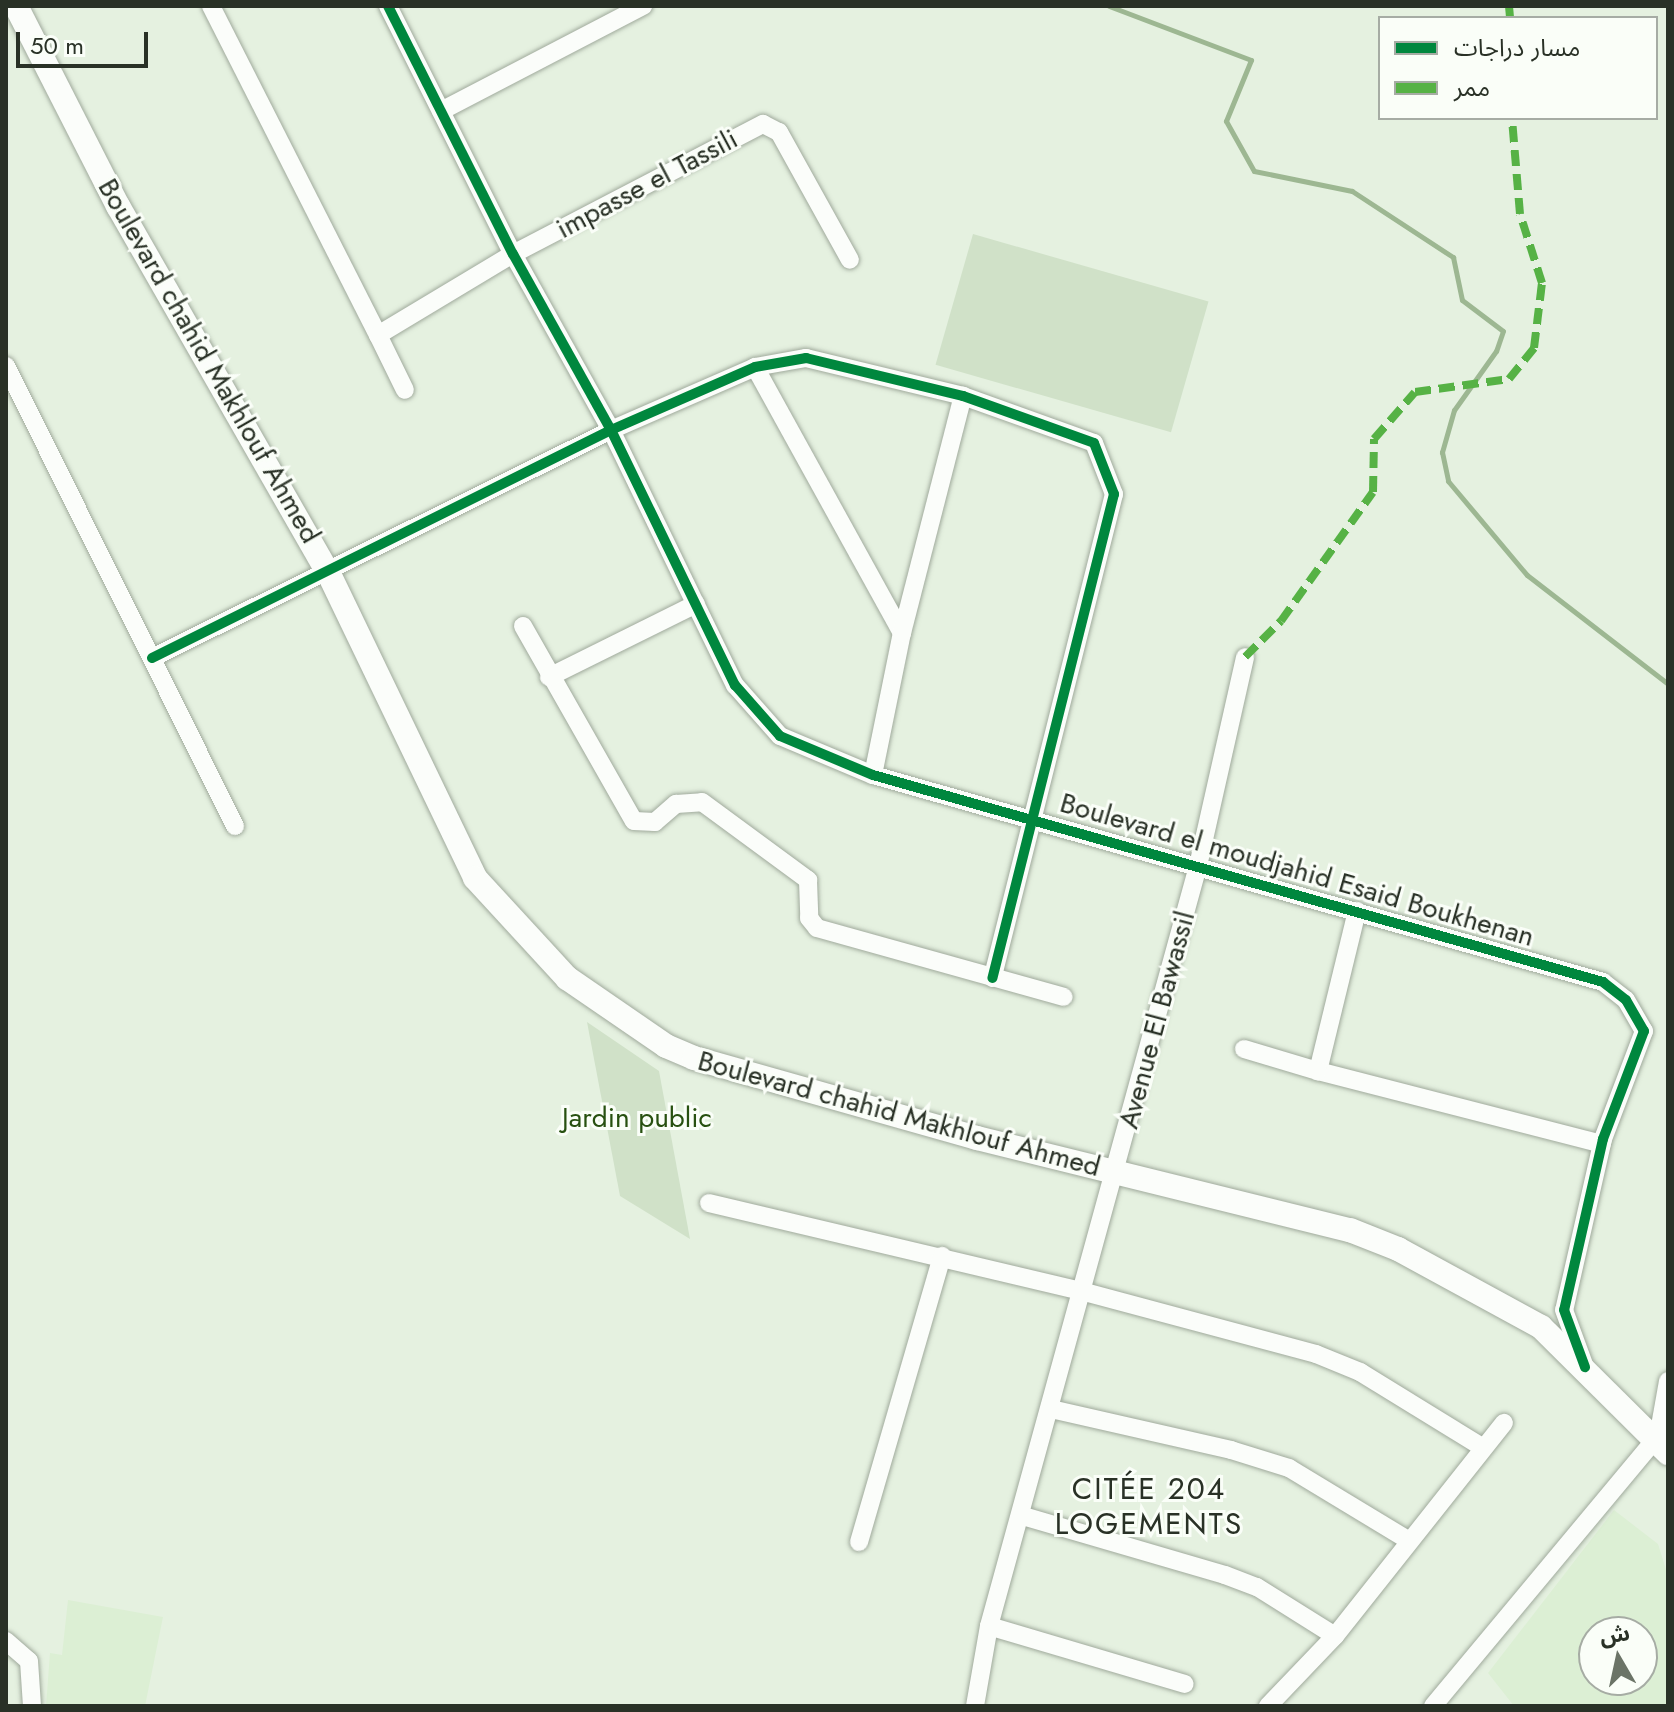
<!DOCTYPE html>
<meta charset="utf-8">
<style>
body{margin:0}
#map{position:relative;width:1674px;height:1712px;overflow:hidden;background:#e5f1e0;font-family:Jost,"Noto Sans Arabic",sans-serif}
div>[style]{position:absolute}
.built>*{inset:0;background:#dcefd4}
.green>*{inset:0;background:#d0e1c8;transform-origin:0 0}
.stream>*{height:5px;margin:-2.5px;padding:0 2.5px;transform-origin:2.5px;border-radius:2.5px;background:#9db792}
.roads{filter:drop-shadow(0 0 2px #a0aa9c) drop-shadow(0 0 2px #a0aa9c)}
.minor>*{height:18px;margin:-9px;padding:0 9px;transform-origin:9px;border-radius:9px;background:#fbfdfa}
.secondary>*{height:24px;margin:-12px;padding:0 12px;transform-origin:12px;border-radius:12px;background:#fbfdfa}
.quiet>*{height:8px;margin-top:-4px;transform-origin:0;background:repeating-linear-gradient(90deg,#56b245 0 16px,transparent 0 24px)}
.cycleway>*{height:10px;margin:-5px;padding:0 5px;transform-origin:5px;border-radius:5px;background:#00873e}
span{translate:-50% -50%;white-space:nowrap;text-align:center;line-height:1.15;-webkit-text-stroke:6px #fafef8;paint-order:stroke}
.street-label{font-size:28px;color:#293126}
.park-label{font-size:28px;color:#275010}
.neighbourhood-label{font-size:30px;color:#293126;letter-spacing:2px}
.frame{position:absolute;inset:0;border:8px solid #293126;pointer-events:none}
.legend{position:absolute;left:1378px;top:16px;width:280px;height:104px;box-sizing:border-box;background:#fafef8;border:2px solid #a6aca4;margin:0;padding:10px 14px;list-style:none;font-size:24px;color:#293126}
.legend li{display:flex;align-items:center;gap:16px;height:40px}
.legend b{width:40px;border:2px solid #a6aca4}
.north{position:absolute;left:1578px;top:1616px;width:80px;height:80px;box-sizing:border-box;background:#fafef8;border:2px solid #a6aca4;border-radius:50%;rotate:351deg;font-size:22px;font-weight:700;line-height:32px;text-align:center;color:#293126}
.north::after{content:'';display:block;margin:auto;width:28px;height:36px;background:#6b7467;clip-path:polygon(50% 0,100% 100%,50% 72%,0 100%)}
.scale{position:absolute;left:16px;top:32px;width:132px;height:36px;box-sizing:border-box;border:4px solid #293126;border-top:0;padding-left:10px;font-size:24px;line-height:28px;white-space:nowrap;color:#293126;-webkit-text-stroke:6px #fafef8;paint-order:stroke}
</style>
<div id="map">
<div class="built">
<i style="clip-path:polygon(evenodd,1614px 1510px,1658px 1544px,1668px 1576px,1668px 1706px,1514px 1706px,1488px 1673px,1614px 1510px,1594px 1632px,1642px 1632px,1642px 1680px,1594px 1680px,1594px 1632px)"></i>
<i style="clip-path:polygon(68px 1600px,163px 1617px,145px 1706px,46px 1706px,50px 1653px,62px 1655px)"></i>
</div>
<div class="green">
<i style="left:973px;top:234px;width:245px;height:136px;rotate:16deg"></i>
<i style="clip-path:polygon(587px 1022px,659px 1071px,690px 1239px,620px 1196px)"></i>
</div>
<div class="stream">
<i style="left:1109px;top:6px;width:152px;rotate:20.8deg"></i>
<i style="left:1251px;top:60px;width:66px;rotate:112.3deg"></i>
<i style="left:1226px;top:121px;width:57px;rotate:60.8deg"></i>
<i style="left:1254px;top:171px;width:100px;rotate:11.5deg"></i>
<i style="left:1352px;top:191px;width:121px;rotate:33.2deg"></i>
<i style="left:1453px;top:257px;width:44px;rotate:78.2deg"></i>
<i style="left:1462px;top:300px;width:51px;rotate:37.1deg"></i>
<i style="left:1503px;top:331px;width:21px;rotate:109deg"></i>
<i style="left:1496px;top:351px;width:72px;rotate:125.4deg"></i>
<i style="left:1454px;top:410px;width:44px;rotate:105.9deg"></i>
<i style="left:1442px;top:452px;width:30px;rotate:78deg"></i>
<i style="left:1448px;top:481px;width:123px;rotate:50deg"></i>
<i style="left:1527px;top:575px;width:178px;rotate:37.7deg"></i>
</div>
<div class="roads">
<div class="minor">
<i style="left:211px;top:6px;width:369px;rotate:63.1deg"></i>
<i style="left:378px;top:335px;width:157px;rotate:-31deg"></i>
<i style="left:513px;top:254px;width:282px;rotate:-27.5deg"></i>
<i style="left:763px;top:124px;width:18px;rotate:27deg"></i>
<i style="left:779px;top:132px;width:146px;rotate:61deg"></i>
<i style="left:388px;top:6px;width:278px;rotate:63.3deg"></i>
<i style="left:513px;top:254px;width:201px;rotate:60.9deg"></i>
<i style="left:611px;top:430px;width:284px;rotate:64.1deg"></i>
<i style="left:735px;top:685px;width:68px;rotate:48.6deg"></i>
<i style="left:780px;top:736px;width:101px;rotate:22.8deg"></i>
<i style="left:873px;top:775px;width:759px;rotate:15.83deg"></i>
<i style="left:1603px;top:982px;width:29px;rotate:38deg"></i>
<i style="left:1626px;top:1000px;width:36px;rotate:60deg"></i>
<i style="left:1644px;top:1031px;width:116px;rotate:110.8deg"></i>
<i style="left:1603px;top:1139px;width:175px;rotate:102.8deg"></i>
<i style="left:1564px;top:1310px;width:61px;rotate:69.8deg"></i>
<i style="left:441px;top:111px;width:228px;rotate:-27.5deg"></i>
<i style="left:378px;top:335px;width:61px;rotate:63.9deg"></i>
<i style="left:6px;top:366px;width:514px;rotate:63.53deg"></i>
<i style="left:755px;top:367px;width:304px;rotate:61.1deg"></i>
<i style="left:523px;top:626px;width:224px;rotate:60.4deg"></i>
<i style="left:634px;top:821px;width:21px;rotate:3deg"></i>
<i style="left:655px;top:822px;width:28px;rotate:-41deg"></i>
<i style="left:676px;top:804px;width:26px;rotate:-4deg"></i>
<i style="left:702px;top:802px;width:132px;rotate:36.3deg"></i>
<i style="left:808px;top:880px;width:38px;rotate:88deg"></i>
<i style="left:809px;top:918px;width:13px;rotate:51deg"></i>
<i style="left:817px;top:928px;width:256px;rotate:15.6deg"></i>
<i style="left:152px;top:658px;width:513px;rotate:-26.42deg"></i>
<i style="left:611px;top:430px;width:157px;rotate:-23.6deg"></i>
<i style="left:755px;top:367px;width:52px;rotate:-10deg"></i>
<i style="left:806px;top:358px;width:162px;rotate:13.6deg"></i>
<i style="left:963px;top:396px;width:139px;rotate:19.7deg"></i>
<i style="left:1094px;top:443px;width:55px;rotate:68.6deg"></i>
<i style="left:1114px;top:494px;width:499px;rotate:104.1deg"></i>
<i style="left:549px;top:677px;width:164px;rotate:-26.4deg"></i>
<i style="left:873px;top:775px;width:145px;rotate:-78.5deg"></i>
<i style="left:902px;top:633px;width:245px;rotate:-75.6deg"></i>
<i style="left:1357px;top:911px;width:165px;rotate:103.7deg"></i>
<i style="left:1318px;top:1071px;width:293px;rotate:14.4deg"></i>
<i style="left:1244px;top:1049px;width:77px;rotate:16.6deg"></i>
<i style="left:709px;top:1203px;width:382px;rotate:13.3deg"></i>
<i style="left:1081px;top:1291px;width:243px;rotate:15deg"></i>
<i style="left:1316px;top:1354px;width:48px;rotate:22.2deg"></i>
<i style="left:1360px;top:1372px;width:143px;rotate:31.6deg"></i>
<i style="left:1051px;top:1409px;width:185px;rotate:12.8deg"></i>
<i style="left:1231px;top:1450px;width:61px;rotate:17.2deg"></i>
<i style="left:1289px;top:1468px;width:139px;rotate:31.2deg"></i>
<i style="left:1657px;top:1443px;width:63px;rotate:-79.9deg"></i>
<i style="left:1023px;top:1516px;width:210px;rotate:16.3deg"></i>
<i style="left:1225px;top:1575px;width:34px;rotate:21deg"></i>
<i style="left:1257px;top:1587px;width:92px;rotate:32.1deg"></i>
<i style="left:859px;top:1542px;width:298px;rotate:-73.8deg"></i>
<i style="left:989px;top:1626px;width:204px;rotate:16.5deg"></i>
<i style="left:6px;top:1641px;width:30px;rotate:41deg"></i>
<i style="left:29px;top:1661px;width:45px;rotate:86.2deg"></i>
<i style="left:975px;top:1706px;width:81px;rotate:-80.1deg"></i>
<i style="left:989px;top:1626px;width:788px;rotate:-74.62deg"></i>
<i style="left:1198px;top:866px;width:214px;rotate:-77.3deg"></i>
<i style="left:1268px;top:1706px;width:97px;rotate:-46.3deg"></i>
<i style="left:1335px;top:1636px;width:272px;rotate:-51.6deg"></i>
<i style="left:1433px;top:1706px;width:345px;rotate:-50.2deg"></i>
</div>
<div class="secondary">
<i style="left:16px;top:6px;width:225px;rotate:63deg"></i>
<i style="left:118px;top:206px;width:424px;rotate:60.2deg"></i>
<i style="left:329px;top:574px;width:337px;rotate:64.3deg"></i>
<i style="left:475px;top:878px;width:136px;rotate:47.4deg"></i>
<i style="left:567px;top:978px;width:120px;rotate:34.5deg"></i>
<i style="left:666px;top:1046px;width:30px;rotate:23deg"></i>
<i style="left:694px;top:1058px;width:294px;rotate:15.8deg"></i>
<i style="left:977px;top:1138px;width:384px;rotate:13.9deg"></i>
<i style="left:1350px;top:1230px;width:52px;rotate:21.6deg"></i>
<i style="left:1398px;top:1249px;width:163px;rotate:28.6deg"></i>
<i style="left:1541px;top:1327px;width:179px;rotate:44.8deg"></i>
</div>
</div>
<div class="quiet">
<i style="left:1509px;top:6px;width:12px;rotate:85deg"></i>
<i style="left:1245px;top:657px;width:51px;rotate:-45deg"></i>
<i style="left:1281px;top:621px;width:158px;rotate:-54.5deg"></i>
<i style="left:1373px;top:492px;width:53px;rotate:-88.9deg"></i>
<i style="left:1374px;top:439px;width:62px;rotate:-48.9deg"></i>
<i style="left:1415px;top:392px;width:95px;rotate:-7.9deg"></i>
<i style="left:1509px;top:379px;width:40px;rotate:-51deg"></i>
<i style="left:1534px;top:348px;width:65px;rotate:-83deg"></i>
<i style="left:1542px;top:283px;width:72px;rotate:-107.7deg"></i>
<i style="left:1520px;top:214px;width:96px;rotate:-94.8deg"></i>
</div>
<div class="cycleway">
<i style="left:388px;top:6px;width:278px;rotate:63.3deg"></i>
<i style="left:513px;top:254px;width:201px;rotate:60.9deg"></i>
<i style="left:611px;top:430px;width:284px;rotate:64.1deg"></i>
<i style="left:735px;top:685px;width:68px;rotate:48.6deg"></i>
<i style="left:780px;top:736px;width:101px;rotate:22.8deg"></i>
<i style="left:873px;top:775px;width:759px;rotate:15.83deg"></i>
<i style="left:1603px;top:982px;width:29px;rotate:38deg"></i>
<i style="left:1626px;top:1000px;width:36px;rotate:60deg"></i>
<i style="left:1644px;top:1031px;width:116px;rotate:110.8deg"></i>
<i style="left:1603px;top:1139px;width:175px;rotate:102.8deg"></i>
<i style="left:1564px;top:1310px;width:61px;rotate:69.8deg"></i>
<i style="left:152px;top:658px;width:513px;rotate:-26.42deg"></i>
<i style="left:611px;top:430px;width:157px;rotate:-23.6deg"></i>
<i style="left:755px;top:367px;width:52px;rotate:-10deg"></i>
<i style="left:806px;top:358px;width:162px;rotate:13.6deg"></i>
<i style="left:963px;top:396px;width:139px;rotate:19.7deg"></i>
<i style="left:1094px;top:443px;width:55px;rotate:68.6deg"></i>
<i style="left:1114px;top:494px;width:499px;rotate:104.1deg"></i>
</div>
<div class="street-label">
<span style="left:647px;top:184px;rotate:-28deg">impasse el Tassili</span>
<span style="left:209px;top:361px;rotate:60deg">Boulevard chahid Makhlouf Ahmed</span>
<span style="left:1297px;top:870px;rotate:16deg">Boulevard el moudjahid Esaid Boukhenan</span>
<span style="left:1157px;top:1020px;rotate:-75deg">Avenue El Bawassil</span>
<span style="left:899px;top:1114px;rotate:15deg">Boulevard chahid Makhlouf Ahmed</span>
</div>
<div class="park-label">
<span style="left:637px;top:1118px">Jardin public</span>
</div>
<div class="neighbourhood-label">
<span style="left:1149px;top:1506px">CITÉE 204<br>LOGEMENTS</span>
</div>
<div class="frame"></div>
<ul class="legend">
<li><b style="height:10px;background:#00873e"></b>مسار دراجات</li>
<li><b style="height:10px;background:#56b245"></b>ممر</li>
</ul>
<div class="north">ش</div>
<div class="scale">50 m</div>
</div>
